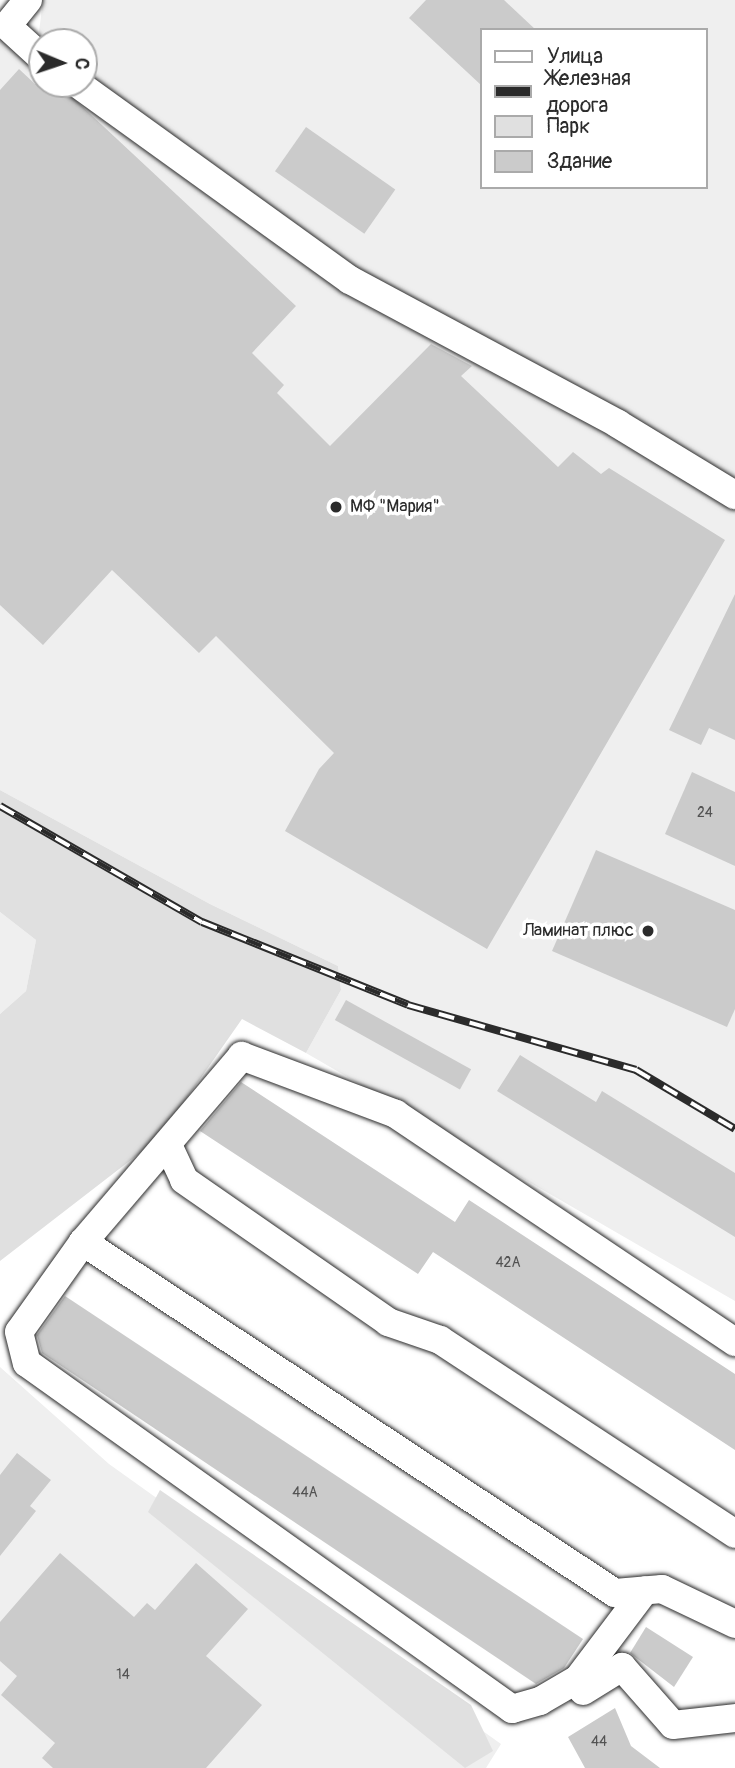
<!DOCTYPE html>
<meta charset="utf-8">
<style>
body{margin:0}
#map{position:relative;width:735px;height:1768px;overflow:hidden;background:#fff;font-family:Pangolin,sans-serif}
div>[style]{position:absolute}
.built>*{inset:0;background:#efefef}
.green>*{inset:0;background:#e0e0e0}
.building>*{inset:0;background:#cbcbcb;transform-origin:0 0}
.roads{filter:drop-shadow(0 0 2px #2b2b2b) drop-shadow(0 0 2px #2b2b2b)}
.minor>*{height:28px;margin:-14px;padding:0 14px;transform-origin:14px;border-radius:14px;background:#fff}
.rail>*{height:8px;margin-top:-4px;transform-origin:0;background:repeating-linear-gradient(90deg,#fff 0 16px,#2b2b2b 0 32px);box-sizing:border-box;border-block:2px solid #2b2b2b}
.dots>*{width:19px;height:19px;translate:-50% -50%;box-sizing:border-box;border:4px solid #fff;border-radius:50%}
span{translate:-50% -50%;white-space:nowrap;text-align:center;line-height:1.15;-webkit-text-stroke:7px #fff;paint-order:stroke}
.number-label{font-size:14px;color:#535353}
.number-label span{-webkit-text-stroke-width:0}
.poi-label{font-size:18px;color:#2b2b2b}
.left{translate:0 -50%;text-align:left}
.right{translate:-100% -50%;text-align:right}
.legend{position:absolute;left:480px;top:28px;width:228px;height:161px;box-sizing:border-box;background:#fff;border:2px solid #aaa;margin:0;padding:9px 12px;list-style:none;font-size:21px;color:#2b2b2b}
.legend li{display:flex;align-items:center;gap:14px;height:35px}
.legend b{width:35px;border:2px solid #aaa}
.north{position:absolute;left:28px;top:28px;width:70px;height:70px;box-sizing:border-box;background:#fff;border:2px solid #aaa;border-radius:50%;rotate:92deg;font-size:19px;font-weight:700;line-height:28px;text-align:center;color:#2b2b2b}
.north::after{content:'';display:block;margin:auto;width:24px;height:32px;background:#2b2b2b;clip-path:polygon(50% 0,100% 100%,50% 72%,0 100%)}
</style>
<div id="map">
<div class="built">
<i style="clip-path:polygon(evenodd,43px 0,735px 0,735px 1301px,306px 1053px,341px 990px,338px 966px,210px 904px,0 790px,0 34px,33px 68px,42px 60px,42px 84px,84px 84px,84px 42px,44px 42px,39px 32px,43px 0,481px 30px,705px 30px,705px 187px,481px 187px,481px 30px)"></i>
<i style="clip-path:polygon(0 912px,36px 940px,26px 991px,0 1014px)"></i>
<i style="clip-path:polygon(0 1367px,109px 1464px,501px 1744px,486px 1768px,0 1768px)"></i>
</div>
<div class="green">
<i style="clip-path:polygon(0 790px,210px 904px,338px 966px,341px 990px,306px 1053px,242px 1019px,158px 1139px,0 1261px,0 1014px,26px 991px,36px 940px,0 912px)"></i>
<i style="clip-path:polygon(160px 1490px,471px 1705px,493px 1751px,465px 1768px,148px 1512px)"></i>
</div>
<div class="building">
<i style="clip-path:polygon(426px 0,504px 0,536px 30px,481px 30px,481px 85px,409px 18px)"></i>
<i style="clip-path:polygon(19px 69px,35px 84px,58px 84px,296px 306px,252px 353px,284px 385px,277px 393px,330px 446px,431px 344px,472px 366px,461px 376px,558px 467px,573px 452px,601px 474px,609px 468px,725px 540px,487px 949px,285px 831px,319px 769px,334px 753px,216px 636px,199px 653px,112px 570px,43px 645px,0 605px,0 90px)"></i>
<i style="left:306px;top:127px;width:109px;height:54px;rotate:35deg"></i>
<i style="clip-path:polygon(735px 594px,735px 740px,709px 728px,701px 745px,669px 730px)"></i>
<i style="clip-path:polygon(692px 772px,735px 792px,735px 866px,665px 834px)"></i>
<i style="clip-path:polygon(596px 850px,735px 910px,735px 1009px,727px 1027px,552px 951px)"></i>
<i style="left:346px;top:1000px;width:143px;height:23px;rotate:29deg"></i>
<i style="clip-path:polygon(520px 1055px,596px 1102px,602px 1091px,735px 1173px,735px 1237px,497px 1091px)"></i>
<i style="clip-path:polygon(241px 1082px,455px 1222px,469px 1200px,735px 1374px,735px 1450px,433px 1252px,418px 1274px,200px 1131px)"></i>
<i style="clip-path:polygon(65px 1296px,583px 1639px,564px 1668px,536px 1684px,42px 1353px,37px 1335px)"></i>
<i style="clip-path:polygon(17px 1453px,51px 1480px,30px 1506px,36px 1511px,0 1556px,0 1475px)"></i>
<i style="clip-path:polygon(60px 1553px,134px 1617px,147px 1603px,155px 1610px,196px 1563px,248px 1609px,206px 1656px,262px 1705px,206px 1768px,53px 1768px,42px 1758px,55px 1743px,1px 1695px,17px 1676px,0 1661px,0 1622px)"></i>
<i style="clip-path:polygon(646px 1627px,693px 1657px,674px 1687px,630px 1653px)"></i>
<i style="clip-path:polygon(615px 1708px,631px 1746px,660px 1768px,585px 1768px,568px 1737px)"></i>
</div>
<div class="roads">
<div class="minor">
<i style="left:28px;top:0;width:33px;rotate:129deg"></i>
<i style="left:7px;top:26px;width:47px;rotate:42.4deg"></i>
<i style="left:78px;top:84px;width:335px;rotate:35.8deg"></i>
<i style="left:350px;top:280px;width:304px;rotate:28.2deg"></i>
<i style="left:618px;top:424px;width:137px;rotate:31.3deg"></i>
<i style="left:168px;top:1145px;width:38px;rotate:65deg"></i>
<i style="left:184px;top:1180px;width:249px;rotate:34.8deg"></i>
<i style="left:388px;top:1322px;width:55px;rotate:19.1deg"></i>
<i style="left:440px;top:1340px;width:353px;rotate:33.3deg"></i>
<i style="left:83px;top:1242px;width:110px;rotate:125.4deg"></i>
<i style="left:19px;top:1332px;width:32px;rotate:76deg"></i>
<i style="left:27px;top:1363px;width:596px;rotate:35.5deg"></i>
<i style="left:512px;top:1709px;width:29px;rotate:-16deg"></i>
<i style="left:540px;top:1701px;width:44px;rotate:-30.1deg"></i>
<i style="left:578px;top:1679px;width:111px;rotate:-53deg"></i>
<i style="left:735px;top:1342px;width:409px;rotate:-146.1deg"></i>
<i style="left:396px;top:1114px;width:165px;rotate:-159.4deg"></i>
<i style="left:242px;top:1056px;width:245px;rotate:130.5deg"></i>
<i style="left:83px;top:1242px;width:637px;rotate:33.42deg"></i>
<i style="left:615px;top:1593px;width:47px;rotate:-4.9deg"></i>
<i style="left:662px;top:1589px;width:81px;rotate:25.6deg"></i>
<i style="left:583px;top:1691px;width:46px;rotate:-31.6deg"></i>
<i style="left:622px;top:1667px;width:77px;rotate:48.7deg"></i>
<i style="left:673px;top:1725px;width:62px;rotate:-6.4deg"></i>
</div>
</div>
<div class="rail">
<i style="left:0;top:806px;width:233px;rotate:29.9deg"></i>
<i style="left:202px;top:922px;width:222px;rotate:21.9deg"></i>
<i style="left:408px;top:1005px;width:237px;rotate:15.9deg"></i>
<i style="left:636px;top:1070px;width:115px;rotate:30.8deg"></i>
</div>
<div class="dots">
<i style="left:336px;top:507px;background:#2b2b2b"></i>
<i style="left:648px;top:931px;background:#2b2b2b"></i>
</div>
<div class="number-label">
<span style="left:705px;top:813px">24</span>
<span style="left:508px;top:1263px">42А</span>
<span style="left:305px;top:1493px">44А</span>
<span style="left:123px;top:1675px">14</span>
<span style="left:599px;top:1742px">44</span>
</div>
<div class="poi-label">
<span class="left" style="left:350px;top:507px">МФ "Мария"</span>
<span class="right" style="left:634px;top:931px">Ламинат плюс</span>
</div>
<ul class="legend">
<li><b style="height:9px;background:#fff"></b>Улица</li>
<li><b style="height:9px;background:#2b2b2b"></b>Железная дорога</li>
<li><b style="height:19px;background:#e0e0e0"></b>Парк</li>
<li><b style="height:19px;background:#cbcbcb"></b>Здание</li>
</ul>
<div class="north">С</div>
</div>
